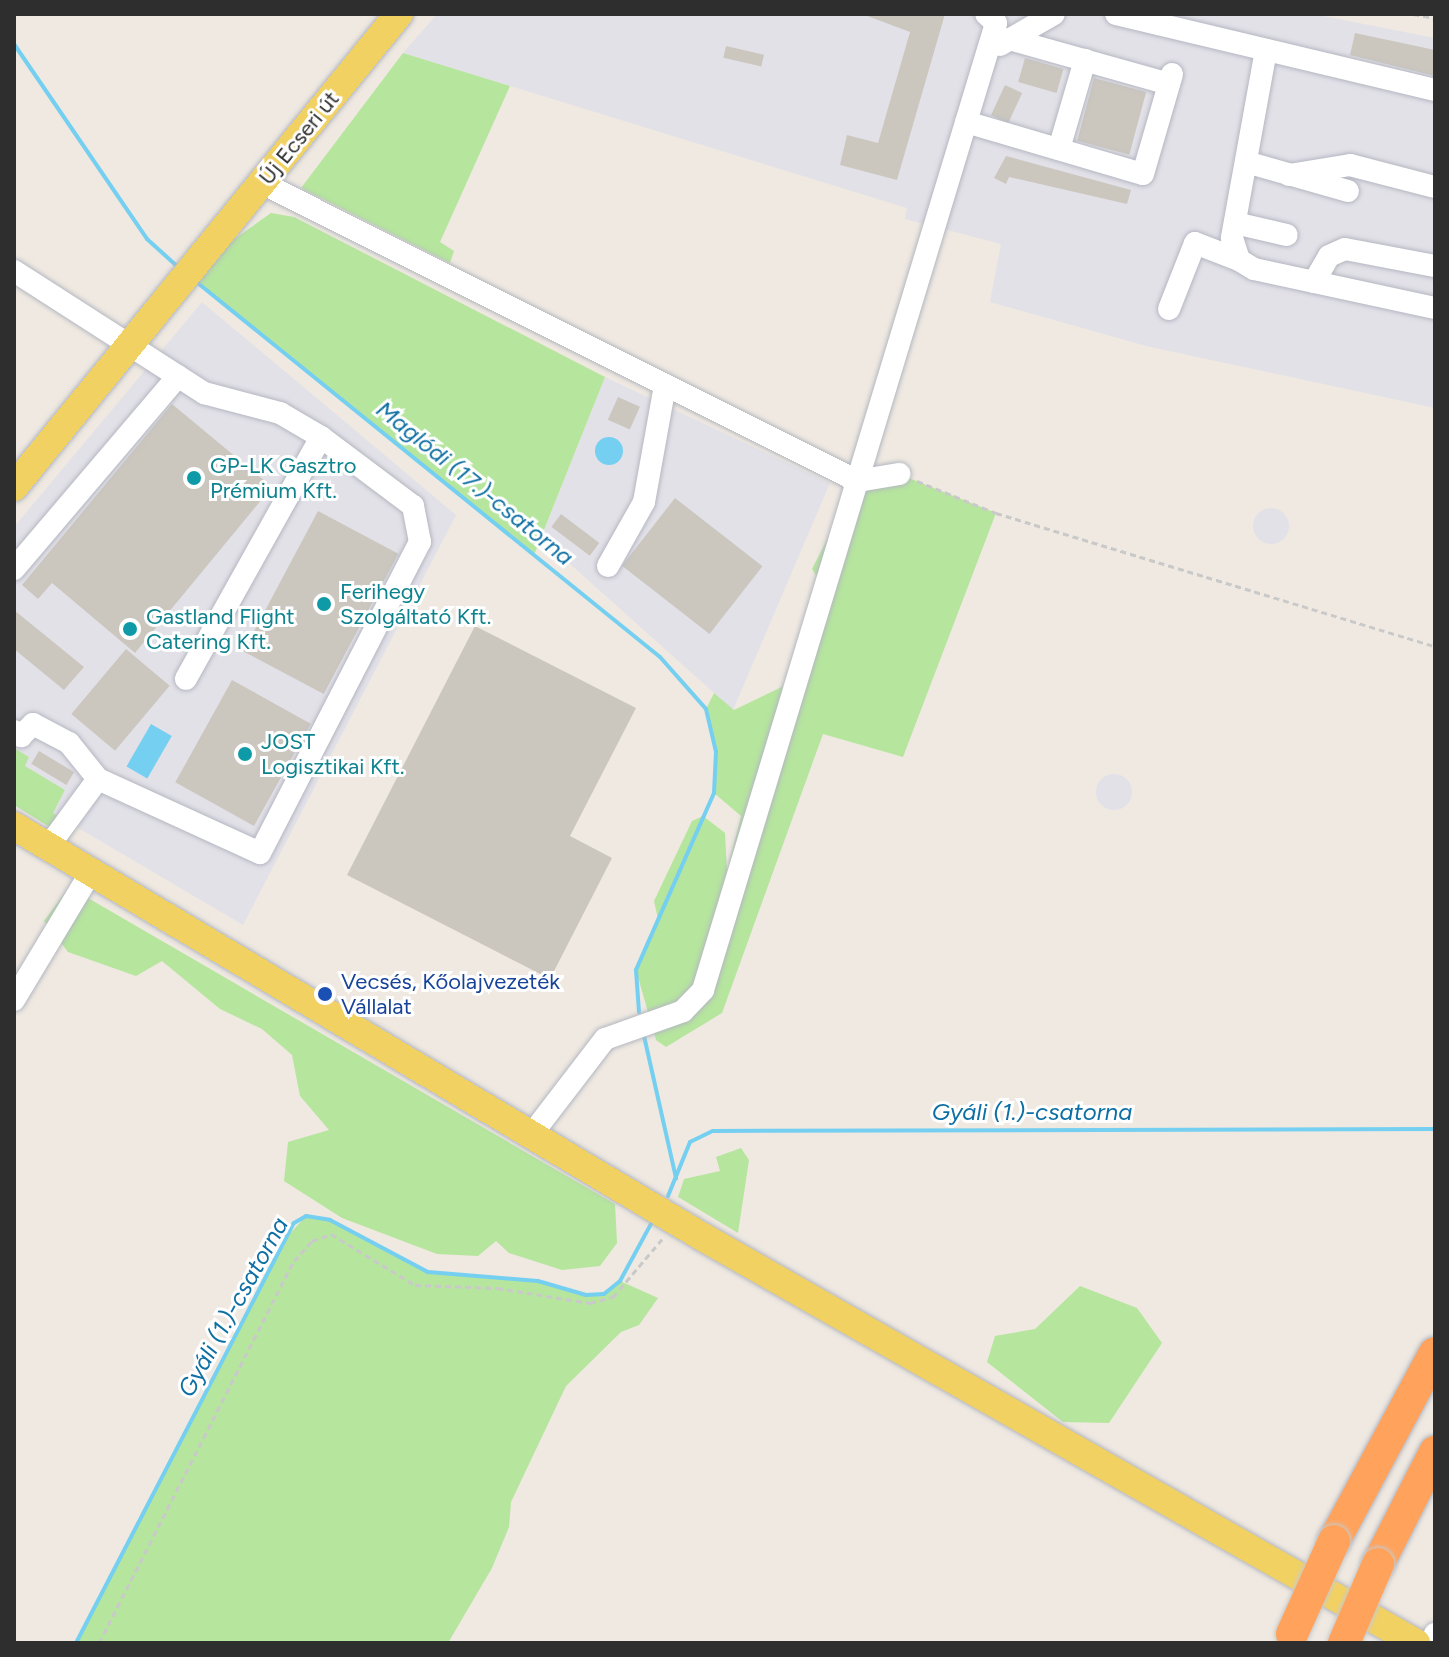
<!DOCTYPE html>
<meta charset="utf-8">
<style>
body{margin:0}
#map{position:relative;width:1449px;height:1657px;overflow:hidden;background:#efe9e1;font-family:Figtree,sans-serif}
div>[style]{position:absolute}
.industrial>*{inset:0;background:#e3e1e8}
.round{border-radius:50%}
.green>*{inset:0;background:#b6e59e}
.water>*{inset:0;background:#75cff0;transform-origin:0 0}
.stream>*{height:4px;margin:-2px;padding:0 2px;transform-origin:2px;border-radius:2px;background:#75cff0}
.building>*{inset:0;background:#cbc7bf;transform-origin:0 0}
.path>*{height:3px;margin-top:-1.5px;transform-origin:0;background:repeating-linear-gradient(90deg,#c9c9c9 0 6px,transparent 0 10px)}
.roads{filter:drop-shadow(0 0 2px #b4b7c1) drop-shadow(0 0 2px #b4b7c1)}
.minor>*{height:22px;margin:-11px;padding:0 11px;transform-origin:11px;border-radius:11px;background:#fff}
.major>*{height:28px;margin:-14px;padding:0 14px;transform-origin:14px;border-radius:14px;background:#f2d163}
.highway>*{height:32px;margin:-16px;padding:0 16px;transform-origin:16px;border-radius:16px;background:#ffa35c}
.bridges{filter:drop-shadow(0 0 2px #c9c9c9) drop-shadow(0 0 2px #c9c9c9)}
.highway-bridge>*{height:32px;margin:-16px;padding:0 16px;transform-origin:16px;border-radius:16px;background:#ffa35c}
.dots>*{width:22px;height:22px;translate:-50% -50%;box-sizing:border-box;border:4px solid #fff;border-radius:50%}
span{translate:-50% -50%;white-space:nowrap;text-align:center;line-height:1.15;-webkit-text-stroke:6px #fff;paint-order:stroke}
.street-label{font-size:22px;color:#2e2e2e}
.culture-label{font-size:22px;color:#0d838f}
.left{translate:0 -50%;text-align:left}
.transit-label{font-size:22px;color:#164399}
.water-label{font-size:24px;color:#0d6fa3;font-style:italic}
.frame{position:absolute;inset:0;border:16px solid #2e2e2e;pointer-events:none}
</style>
<div id="map">
<div class="industrial">
<i style="clip-path:polygon(437px 14px,1313px 14px,1435px 38px,1435px 408px,1146px 346px,990px 302px,1001px 244px,905px 219px,907px 208px,403px 53px)"></i>
<i style="clip-path:polygon(202px 302px,456px 515px,243px 925px,53px 813px,65px 790px,24px 766px,29px 757px,14px 748px,14px 527px)"></i>
<i style="clip-path:polygon(605px 377px,830px 483px,733px 710px,541px 538px)"></i>
<i class="round" style="left:1253px;top:508px;width:36px;height:36px"></i>
<i class="round" style="left:1096px;top:774px;width:36px;height:36px"></i>
</div>
<div class="green">
<i style="clip-path:polygon(403px 53px,510px 86px,440px 242px,454px 251px,450px 263px,301px 188px)"></i>
<i style="clip-path:polygon(271px 213px,294px 217px,605px 377px,534px 555px,199px 284px,206px 264px,223px 247px)"></i>
<i style="clip-path:polygon(899px 474px,996px 513px,903px 757px,823px 734px,722px 1013px,666px 1047px,656px 1040px,636px 970px,658px 919px,654px 901px,692px 821px,703px 816px,725px 833px,727px 872px,741px 816px,714px 793px,716px 752px,706px 709px,714px 693px,734px 710px,800px 678px,825px 589px,812px 569px,857px 481px)"></i>
<i style="clip-path:polygon(14px 748px,29px 757px,25px 766px,65px 790px,53px 813px,75px 829px,69px 839px,14px 805px)"></i>
<i style="clip-path:polygon(69px 887px,615px 1204px,617px 1243px,600px 1266px,562px 1270px,509px 1253px,496px 1241px,478px 1256px,437px 1254px,342px 1218px,284px 1181px,288px 1142px,329px 1130px,300px 1096px,292px 1055px,262px 1029px,220px 1009px,162px 961px,136px 976px,68px 952px,44px 921px)"></i>
<i style="clip-path:polygon(741px 1148px,749px 1160px,738px 1233px,678px 1197px,684px 1179px,720px 1171px,716px 1157px)"></i>
<i style="clip-path:polygon(306px 1216px,330px 1220px,428px 1272px,538px 1281px,586px 1295px,604px 1294px,620px 1281px,658px 1298px,639px 1325px,621px 1332px,566px 1386px,511px 1502px,509px 1527px,492px 1568px,448px 1643px,76px 1643px,284px 1240px)"></i>
<i style="clip-path:polygon(1080px 1286px,1137px 1308px,1162px 1343px,1109px 1423px,1063px 1422px,987px 1362px,995px 1336px,1035px 1329px)"></i>
</div>
<div class="water">
<i class="round" style="left:595px;top:437px;width:28px;height:28px"></i>
<i style="left:151px;top:724px;width:24px;height:49px;rotate:30deg"></i>
</div>
<div class="stream">
<i style="left:14px;top:44px;width:236px;rotate:55.7deg"></i>
<i style="left:147px;top:239px;width:42px;rotate:42.1deg"></i>
<i style="left:194px;top:280px;width:599px;rotate:38.97deg"></i>
<i style="left:660px;top:657px;width:69px;rotate:48.5deg"></i>
<i style="left:706px;top:709px;width:44px;rotate:76.9deg"></i>
<i style="left:716px;top:752px;width:41px;rotate:92.8deg"></i>
<i style="left:714px;top:793px;width:193px;rotate:113.8deg"></i>
<i style="left:636px;top:970px;width:42px;rotate:85.9deg"></i>
<i style="left:644px;top:1036px;width:146px;rotate:77.3deg"></i>
<i style="left:668px;top:1196px;width:58px;rotate:-67.8deg"></i>
<i style="left:690px;top:1142px;width:25px;rotate:-26deg"></i>
<i style="left:713px;top:1131px;width:722px;rotate:-0.16deg"></i>
<i style="left:76px;top:1643px;width:473px;rotate:-62.6deg"></i>
<i style="left:294px;top:1223px;width:14px;rotate:-30deg"></i>
<i style="left:306px;top:1216px;width:24px;rotate:9deg"></i>
<i style="left:330px;top:1220px;width:111px;rotate:28deg"></i>
<i style="left:428px;top:1272px;width:110px;rotate:4.7deg"></i>
<i style="left:538px;top:1281px;width:50px;rotate:16.3deg"></i>
<i style="left:586px;top:1295px;width:18px;rotate:-3deg"></i>
<i style="left:604px;top:1294px;width:21px;rotate:-39deg"></i>
<i style="left:620px;top:1281px;width:65px;rotate:-61.5deg"></i>
</div>
<div class="building">
<i style="clip-path:polygon(862px 14px,945px 14px,897px 180px,840px 165px,847px 135px,878px 143px,910px 32px)"></i>
<i style="clip-path:polygon(1355px 33px,1435px 50px,1435px 76px,1350px 55px)"></i>
<i style="left:726px;top:46px;width:39px;height:12px;rotate:13deg"></i>
<i style="left:1025px;top:58px;width:40px;height:25px;rotate:16deg"></i>
<i style="left:1094px;top:78px;width:54px;height:65px;rotate:15deg"></i>
<i style="left:1005px;top:85px;width:19px;height:33px;rotate:25deg"></i>
<i style="clip-path:polygon(1006px 156px,1131px 190px,1127px 204px,1009px 177px,1006px 184px,994px 178px)"></i>
<i style="left:618px;top:397px;width:24px;height:25px;rotate:24deg"></i>
<i style="clip-path:polygon(172px 404px,272px 487px,135px 653px,52px 583px,38px 599px,22px 585px)"></i>
<i style="left:675px;top:498px;width:111px;height:86px;rotate:38deg"></i>
<i style="left:318px;top:511px;width:91px;height:159px;rotate:28deg"></i>
<i style="left:561px;top:514px;width:48px;height:16px;rotate:37deg"></i>
<i style="clip-path:polygon(14px 610px,84px 667px,64px 690px,14px 649px)"></i>
<i style="clip-path:polygon(475px 626px,636px 708px,570px 836px,612px 858px,550px 979px,347px 875px)"></i>
<i style="left:126px;top:649px;width:57px;height:85px;rotate:40deg"></i>
<i style="left:232px;top:680px;width:90px;height:117px;rotate:29deg"></i>
<i style="left:39px;top:751px;width:41px;height:15px;rotate:31deg"></i>
</div>
<div class="path">
<i style="left:1413px;top:14px;width:22px;rotate:10deg"></i>
<i style="left:917px;top:481px;width:85px;rotate:22.1deg"></i>
<i style="left:996px;top:513px;width:459px;rotate:16.9deg"></i>
<i style="left:99px;top:1643px;width:429px;rotate:-63deg"></i>
<i style="left:294px;top:1261px;width:27px;rotate:-48deg"></i>
<i style="left:312px;top:1241px;width:20px;rotate:-20deg"></i>
<i style="left:331px;top:1234px;width:98px;rotate:31.3deg"></i>
<i style="left:415px;top:1285px;width:82px;rotate:2.1deg"></i>
<i style="left:497px;top:1288px;width:94px;rotate:9.2deg"></i>
<i style="left:590px;top:1303px;width:24px;rotate:-15deg"></i>
<i style="left:613px;top:1297px;width:77px;rotate:-49.7deg"></i>
</div>
<div class="roads">
<div class="minor">
<i style="left:1116px;top:14px;width:328px;rotate:13.4deg"></i>
<i style="left:1009px;top:39px;width:166px;rotate:15.7deg"></i>
<i style="left:1000px;top:45px;width:62px;rotate:-29.9deg"></i>
<i style="left:1266px;top:50px;width:191px;rotate:100.3deg"></i>
<i style="left:1232px;top:238px;width:23px;rotate:72deg"></i>
<i style="left:1239px;top:260px;width:17px;rotate:31deg"></i>
<i style="left:1254px;top:269px;width:185px;rotate:12.2deg"></i>
<i style="left:966px;top:122px;width:184px;rotate:16.4deg"></i>
<i style="left:1143px;top:174px;width:104px;rotate:-73.8deg"></i>
<i style="left:1059px;top:149px;width:93px;rotate:-73.7deg"></i>
<i style="left:1246px;top:162px;width:106px;rotate:15.9deg"></i>
<i style="left:1289px;top:175px;width:62px;rotate:-9.3deg"></i>
<i style="left:1350px;top:165px;width:88px;rotate:14.5deg"></i>
<i style="left:262px;top:183px;width:665px;rotate:26.6deg"></i>
<i style="left:857px;top:481px;width:43px;rotate:-9.5deg"></i>
<i style="left:1235px;top:223px;width:53px;rotate:13deg"></i>
<i style="left:14px;top:271px;width:226px;rotate:32.7deg"></i>
<i style="left:204px;top:393px;width:79px;rotate:14.7deg"></i>
<i style="left:280px;top:413px;width:48px;rotate:30.3deg"></i>
<i style="left:321px;top:437px;width:277px;rotate:119.2deg"></i>
<i style="left:1314px;top:282px;width:30px;rotate:-60deg"></i>
<i style="left:1329px;top:256px;width:17px;rotate:-24deg"></i>
<i style="left:1345px;top:249px;width:92px;rotate:10.7deg"></i>
<i style="left:1169px;top:309px;width:71px;rotate:-68.5deg"></i>
<i style="left:1195px;top:243px;width:47px;rotate:21.1deg"></i>
<i style="left:608px;top:566px;width:73px;rotate:-60.6deg"></i>
<i style="left:644px;top:502px;width:119px;rotate:-79.8deg"></i>
<i style="left:14px;top:569px;width:253px;rotate:-49.6deg"></i>
<i style="left:14px;top:731px;width:9px;rotate:36deg"></i>
<i style="left:21px;top:736px;width:17px;rotate:-45deg"></i>
<i style="left:33px;top:724px;width:41px;rotate:27.8deg"></i>
<i style="left:69px;top:743px;width:46px;rotate:51.1deg"></i>
<i style="left:48px;top:847px;width:84px;rotate:-53.7deg"></i>
<i style="left:98px;top:779px;width:178px;rotate:24.6deg"></i>
<i style="left:260px;top:853px;width:350px;rotate:-62.8deg"></i>
<i style="left:420px;top:542px;width:37px;rotate:-101deg"></i>
<i style="left:413px;top:506px;width:115px;rotate:-143.1deg"></i>
<i style="left:14px;top:1000px;width:149px;rotate:-59deg"></i>
<i style="left:532px;top:1134px;width:120px;rotate:-52.5deg"></i>
<i style="left:605px;top:1039px;width:83px;rotate:-19.7deg"></i>
<i style="left:683px;top:1011px;width:29px;rotate:-46deg"></i>
<i style="left:703px;top:990px;width:1010px;rotate:-73.14deg"></i>
<i style="left:996px;top:23px;width:13px;rotate:-138deg"></i>
<i style="left:1431px;top:1643px;width:10px;rotate:-66deg"></i>
</div>
<div class="major">
<i style="left:14px;top:487px;width:610px;rotate:-50.86deg"></i>
<i style="left:14px;top:826px;width:800px;rotate:30.83deg"></i>
<i style="left:701px;top:1236px;width:823px;rotate:29.65deg"></i>
</div>
<div class="highway">
<i style="left:1334px;top:1541px;width:213px;rotate:-61.8deg"></i>
<i style="left:1378px;top:1564px;width:126px;rotate:-63deg"></i>
</div>
</div>
<div class="bridges">
<div class="highway-bridge">
<i style="left:1292px;top:1634px;width:102px;rotate:-65.7deg"></i>
<i style="left:1344px;top:1643px;width:86px;rotate:-66.7deg"></i>
</div>
</div>
<div class="dots">
<i style="left:194px;top:478px;background:#0f9aa8"></i>
<i style="left:324px;top:604px;background:#0f9aa8"></i>
<i style="left:130px;top:629px;background:#0f9aa8"></i>
<i style="left:245px;top:754px;background:#0f9aa8"></i>
<i style="left:325px;top:994px;background:#1a4fb4"></i>
</div>
<div class="street-label">
<span style="left:299px;top:138px;rotate:-51deg">Új Ecseri út</span>
</div>
<div class="culture-label">
<span class="left" style="left:210px;top:478px">GP-LK Gasztro<br>Prémium Kft.</span>
<span class="left" style="left:340px;top:604px">Ferihegy<br>Szolgáltató Kft.</span>
<span class="left" style="left:146px;top:629px">Gastland Flight<br>Catering Kft.</span>
<span class="left" style="left:261px;top:754px">JOST<br>Logisztikai Kft.</span>
</div>
<div class="transit-label">
<span class="left" style="left:341px;top:994px">Vecsés, Kőolajvezeték<br>Vállalat</span>
</div>
<div class="water-label">
<span style="left:475px;top:483px;rotate:39deg">Maglódi (17.)-csatorna</span>
<span style="left:1032px;top:1112px">Gyáli (1.)-csatorna</span>
<span style="left:233px;top:1307px;rotate:-61deg">Gyáli (1.)-csatorna</span>
</div>
<div class="frame"></div>
</div>
